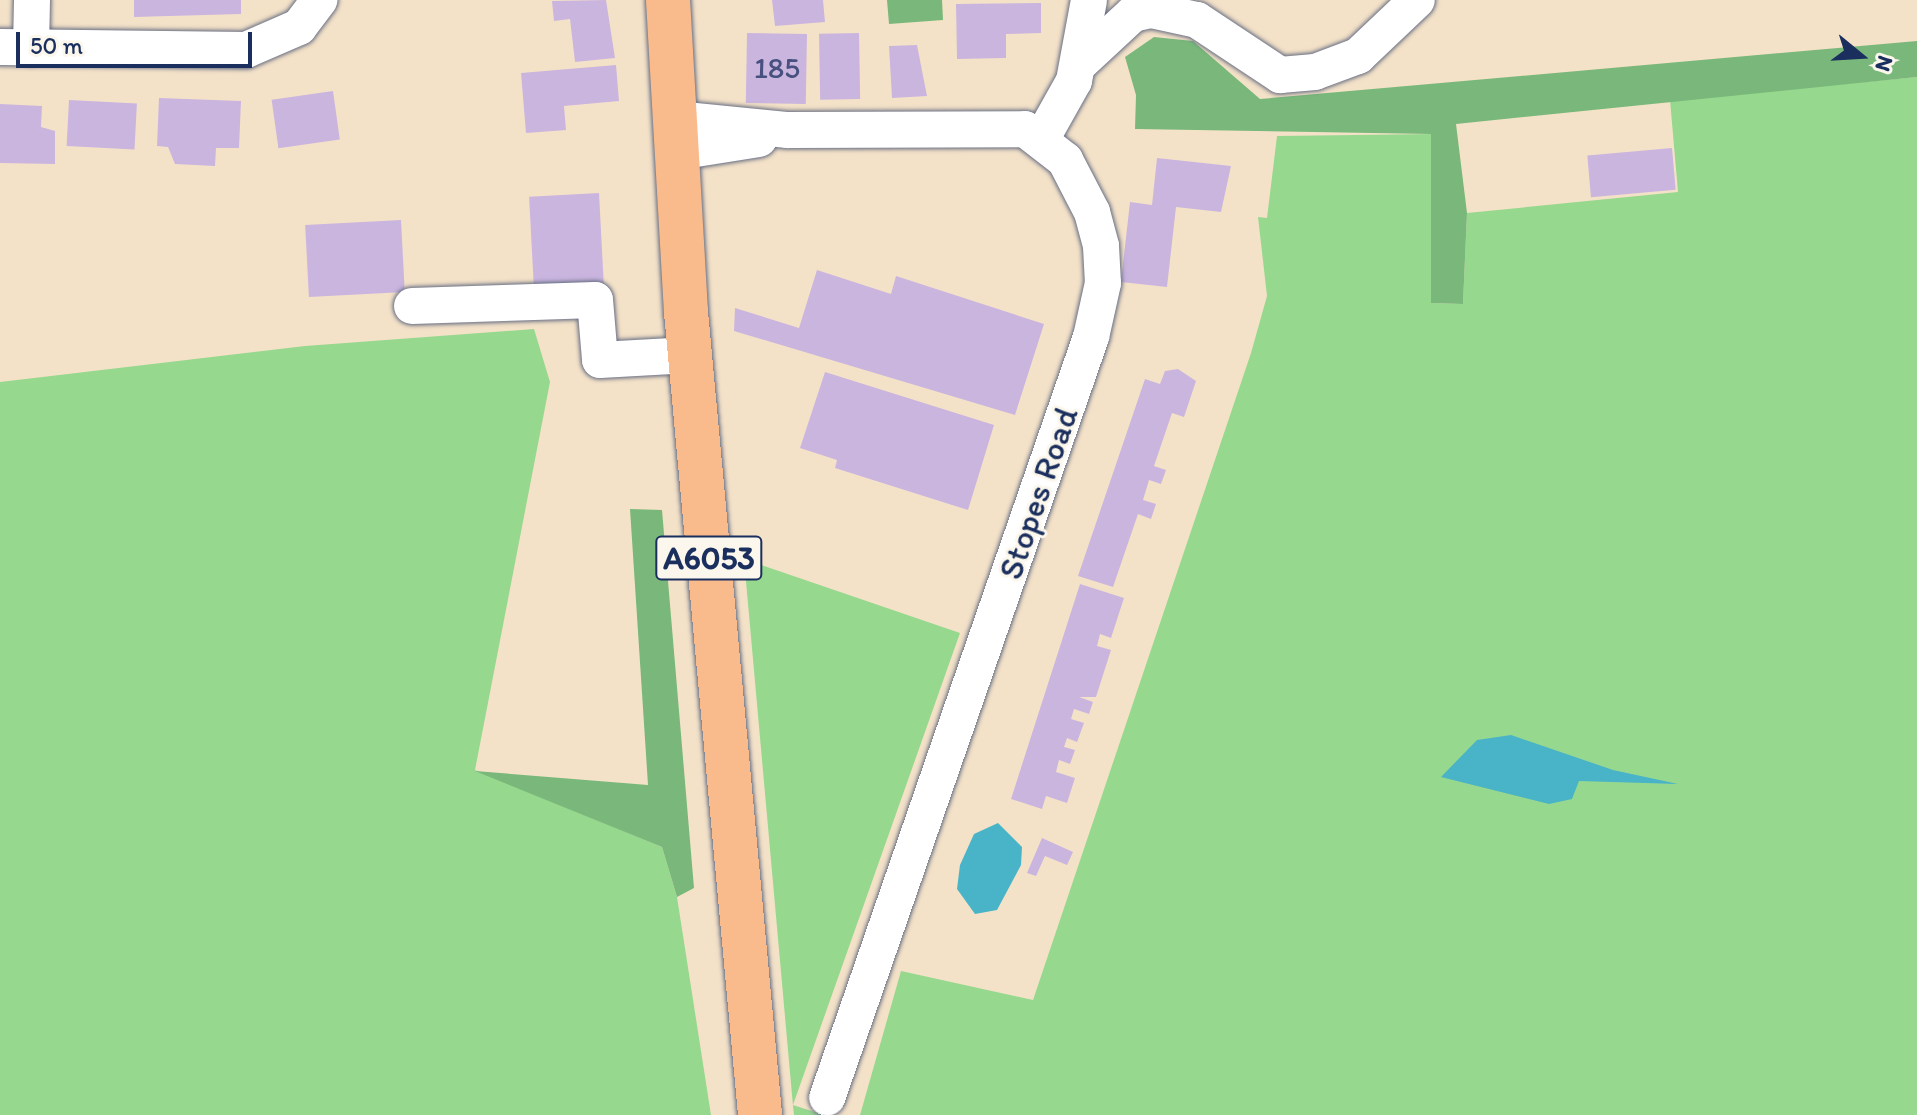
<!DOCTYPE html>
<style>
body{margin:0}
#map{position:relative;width:1917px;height:1115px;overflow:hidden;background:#f4e2c8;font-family:Itim,sans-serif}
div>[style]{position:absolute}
.green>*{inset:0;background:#97d88f}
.forest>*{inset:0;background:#79b87a}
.water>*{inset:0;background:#49b3c7}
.building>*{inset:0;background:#cab5df;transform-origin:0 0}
.roads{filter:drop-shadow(0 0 2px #676e83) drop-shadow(0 0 2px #676e83)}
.minor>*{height:36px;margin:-18px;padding:0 18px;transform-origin:18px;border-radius:18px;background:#fff}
.major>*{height:44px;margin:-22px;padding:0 22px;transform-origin:22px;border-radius:22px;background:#fabb8c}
span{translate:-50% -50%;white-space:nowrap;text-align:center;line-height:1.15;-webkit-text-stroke:6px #fbf7ec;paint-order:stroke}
.number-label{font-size:30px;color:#47507e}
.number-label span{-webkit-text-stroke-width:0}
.shield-label span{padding:2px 6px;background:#fbf7ec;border:2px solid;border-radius:6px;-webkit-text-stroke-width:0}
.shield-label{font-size:32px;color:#1b2f5e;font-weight:700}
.street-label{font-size:34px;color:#1b2f5e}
.north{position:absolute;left:1821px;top:16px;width:80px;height:80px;-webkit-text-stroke:6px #fbf7ec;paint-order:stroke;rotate:108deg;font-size:22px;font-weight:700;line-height:32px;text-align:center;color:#1b2f5e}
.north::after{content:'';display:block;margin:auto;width:28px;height:36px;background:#1b2f5e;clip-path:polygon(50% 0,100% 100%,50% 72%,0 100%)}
.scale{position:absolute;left:16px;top:32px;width:236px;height:36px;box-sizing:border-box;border:4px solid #1b2f5e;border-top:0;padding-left:10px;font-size:24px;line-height:28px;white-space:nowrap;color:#1b2f5e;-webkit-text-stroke:6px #fbf7ec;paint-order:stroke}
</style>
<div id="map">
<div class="green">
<i style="clip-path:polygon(1917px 77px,1917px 1115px,860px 1115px,901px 971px,1033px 1000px,1251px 353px,1267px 296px,1258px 217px,1267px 218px,1277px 136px,1431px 134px,1431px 303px,1463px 304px,1467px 213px,1678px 192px,1670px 100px)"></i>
<i style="clip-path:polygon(534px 329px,550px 382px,475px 770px,662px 847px,677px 897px,711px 1115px,0 1115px,0 382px,305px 346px)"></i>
<i style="clip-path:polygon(744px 559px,960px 633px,793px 1105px,824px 1115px,794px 1115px,793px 1106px)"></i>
</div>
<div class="forest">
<i style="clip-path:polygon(887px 0,942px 0,943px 20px,889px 24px)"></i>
<i style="clip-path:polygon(1154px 37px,1193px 41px,1260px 99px,1917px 41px,1917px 77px,1456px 124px,1467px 213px,1463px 304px,1431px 303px,1431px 134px,1135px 129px,1136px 95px,1125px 57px)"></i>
<i style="clip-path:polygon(630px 509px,662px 510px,694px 888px,677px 897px,662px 847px,475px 771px,648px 785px)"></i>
</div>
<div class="water">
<i style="clip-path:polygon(1511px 735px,1613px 770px,1678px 784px,1579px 781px,1572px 799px,1549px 804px,1441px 777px,1477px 740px)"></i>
<i style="clip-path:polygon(998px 823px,1022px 847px,1021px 865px,997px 910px,975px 914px,957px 889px,960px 865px,974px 834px)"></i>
</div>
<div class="building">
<i style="clip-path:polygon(134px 0,241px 0,241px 14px,134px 17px)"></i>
<i style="clip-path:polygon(606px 0,615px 58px,575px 62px,570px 19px,554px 21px,552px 1px)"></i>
<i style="clip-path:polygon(772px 0,823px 0,825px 22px,775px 26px)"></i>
<i style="clip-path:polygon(1041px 3px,1041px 33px,1006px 34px,1006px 58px,957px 59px,956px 4px)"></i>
<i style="left:747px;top:33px;width:60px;height:70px;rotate:1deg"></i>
<i style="left:859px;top:33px;width:66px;height:40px;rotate:89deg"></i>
<i style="clip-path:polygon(917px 45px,927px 96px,892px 98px,889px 46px)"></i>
<i style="clip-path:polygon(616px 65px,619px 101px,564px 106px,566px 130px,526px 133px,521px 73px)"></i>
<i style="left:333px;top:91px;width:49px;height:62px;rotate:82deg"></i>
<i style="clip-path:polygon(159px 98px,241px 101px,239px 148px,216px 148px,215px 166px,175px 164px,168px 147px,157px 146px)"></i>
<i style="left:69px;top:100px;width:68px;height:46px;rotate:3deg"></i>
<i style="clip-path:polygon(0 104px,42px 106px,41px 127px,55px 131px,55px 164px,0 163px)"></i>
<i style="left:1672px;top:148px;width:42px;height:85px;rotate:85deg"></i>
<i style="clip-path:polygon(1157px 158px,1231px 166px,1221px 212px,1176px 207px,1167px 287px,1121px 282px,1130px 202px,1152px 205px)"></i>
<i style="left:599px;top:193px;width:92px;height:70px;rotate:87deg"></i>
<i style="left:401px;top:220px;width:72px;height:96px;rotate:87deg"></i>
<i style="clip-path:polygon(817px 270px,891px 294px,896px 276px,1044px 324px,1015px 415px,734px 331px,735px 308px,799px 328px)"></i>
<i style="clip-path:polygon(1178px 369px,1196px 381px,1184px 417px,1172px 413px,1154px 466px,1166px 470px,1161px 484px,1149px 480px,1143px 500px,1156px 504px,1151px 519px,1138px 514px,1113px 587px,1078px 576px,1145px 379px,1160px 384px,1165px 371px)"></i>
<i style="clip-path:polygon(825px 372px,994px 425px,968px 510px,835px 468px,837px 460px,800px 448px)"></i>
<i style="clip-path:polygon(1080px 584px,1124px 598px,1111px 638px,1100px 634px,1097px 646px,1111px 650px,1096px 697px,1079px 697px,1093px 702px,1089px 714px,1074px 709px,1071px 719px,1084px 723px,1077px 742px,1067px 738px,1064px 747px,1075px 750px,1070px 764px,1059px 760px,1056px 772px,1075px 778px,1067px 803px,1046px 796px,1042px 809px,1011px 799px)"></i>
<i style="clip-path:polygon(1042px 838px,1073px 852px,1067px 865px,1045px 856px,1036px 876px,1027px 873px)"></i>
</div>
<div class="roads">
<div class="minor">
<i style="left:0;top:47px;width:246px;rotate:0.7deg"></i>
<i style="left:246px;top:50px;width:58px;rotate:-23.5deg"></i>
<i style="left:299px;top:27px;width:34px;rotate:-53deg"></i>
<i style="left:31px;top:48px;width:48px;rotate:-88.8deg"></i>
<i style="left:1080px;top:63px;width:72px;rotate:-42.8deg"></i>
<i style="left:1133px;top:14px;width:18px;rotate:-13deg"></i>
<i style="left:1151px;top:10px;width:47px;rotate:12.3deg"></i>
<i style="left:1197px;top:20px;width:100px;rotate:33.5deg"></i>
<i style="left:1280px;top:75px;width:35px;rotate:-5deg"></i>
<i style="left:1315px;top:72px;width:46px;rotate:-20.4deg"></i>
<i style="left:1358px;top:56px;width:81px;rotate:-43.5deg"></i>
<i style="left:675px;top:119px;width:114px;rotate:5.6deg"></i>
<i style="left:788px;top:130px;width:237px;rotate:-0.2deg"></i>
<i style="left:1025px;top:129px;width:51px;rotate:37.8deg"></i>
<i style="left:1065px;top:160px;width:59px;rotate:62.6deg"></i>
<i style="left:1092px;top:212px;width:35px;rotate:75deg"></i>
<i style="left:1101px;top:246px;width:37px;rotate:87deg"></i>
<i style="left:1103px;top:283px;width:55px;rotate:102.5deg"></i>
<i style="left:1091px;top:337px;width:805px;rotate:109.13deg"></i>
<i style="left:1042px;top:138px;width:65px;rotate:-60.7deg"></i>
<i style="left:1074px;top:81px;width:82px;rotate:-79.5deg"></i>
<i style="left:677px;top:152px;width:83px;rotate:-9deg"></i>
<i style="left:412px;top:306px;width:183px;rotate:-1.9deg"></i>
<i style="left:595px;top:300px;width:60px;rotate:85.2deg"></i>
<i style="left:600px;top:360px;width:90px;rotate:-3.2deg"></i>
</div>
<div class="major">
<i style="left:668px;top:0;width:313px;rotate:86.7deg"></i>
<i style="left:686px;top:312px;width:806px;rotate:84.73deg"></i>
</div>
</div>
<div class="number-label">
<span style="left:777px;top:68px">185</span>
</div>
<div class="shield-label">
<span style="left:709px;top:558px">A6053</span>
</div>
<div class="street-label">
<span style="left:1038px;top:493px;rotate:-71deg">Stopes Road</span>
</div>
<div class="north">N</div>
<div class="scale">50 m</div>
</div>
